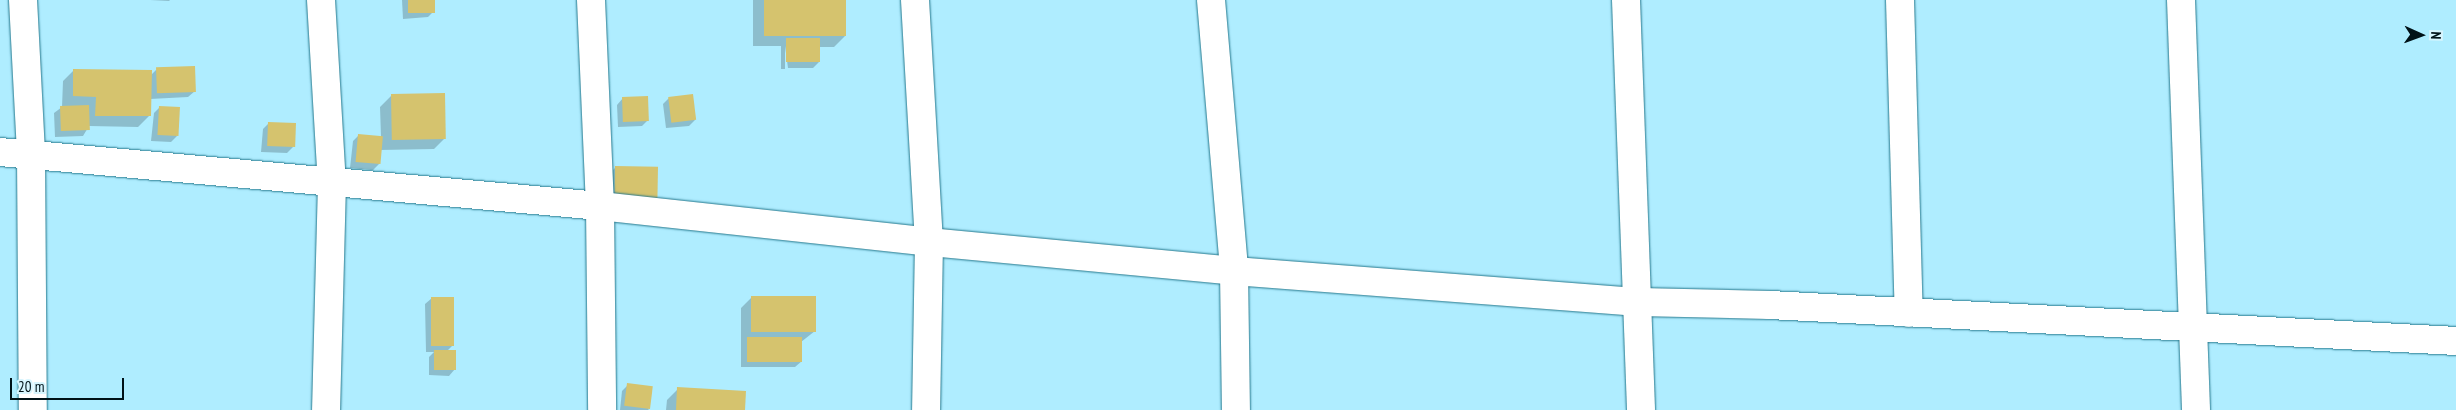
<!DOCTYPE html>
<style>
body{margin:0}
#map{position:relative;width:2456px;height:410px;overflow:hidden;background:#afedff;font-family:"PT Sans Narrow",sans-serif}
div>[style]{position:absolute}
.shadow>*{inset:0;background:#0003}
.building>*{inset:0;background:#d5c36e;transform-origin:0 0}
.roads{filter:drop-shadow(0 0 1px #25788d) drop-shadow(0 0 1px #25788d)}
.street>*{height:28px;margin:-14px;padding:0 14px;transform-origin:14px;border-radius:14px;background:#fff}
span{translate:-50% -50%;white-space:nowrap;text-align:center;line-height:1.15;-webkit-text-stroke:4.5px #d7f5fe;paint-order:stroke}
.north{position:absolute;left:2396px;top:10px;width:50px;height:50px;-webkit-text-stroke:4px #d7f5fe;paint-order:stroke;rotate:92deg;font-size:14px;font-weight:700;line-height:20px;text-align:center;color:#001218}
.north::after{content:'';display:block;margin:auto;width:18px;height:22px;background:#001218;clip-path:polygon(50% 0,100% 100%,50% 72%,0 100%)}
.scale{position:absolute;left:10px;top:378px;width:114px;height:22px;box-sizing:border-box;border:2px solid #001218;border-top:0;padding-left:6px;font-size:15px;line-height:18px;white-space:nowrap;color:#001218;-webkit-text-stroke:4px #d7f5fe;paint-order:stroke}
</style>
<div id="map">
<div class="shadow">
<i style="clip-path:polygon(150px 0,170px 0,169px 1px)"></i>
<i style="clip-path:polygon(402px 0,434px 0,434px 11px,428px 17px,403px 19px)"></i>
<i style="clip-path:polygon(753px 0,845px 0,845px 36px,834px 47px,819px 47px,819px 62px,813px 68px,788px 68px,785px 46px,785px 69px,781px 69px,781px 46px,753px 46px)"></i>
<i style="clip-path:polygon(74px 70px,150px 76px,156px 70px,195px 91px,188px 97px,150px 99px,149px 116px,138px 127px,89px 126px,83px 136px,55px 137px,54px 113px,62px 107px,63px 81px)"></i>
<i style="clip-path:polygon(391px 96px,445px 138px,434px 149px,380px 150px,379px 164px,373px 170px,350px 168px,353px 141px,359px 135px,381px 137px,380px 107px)"></i>
<i style="clip-path:polygon(623px 98px,648px 120px,642px 126px,618px 127px,617px 105px)"></i>
<i style="clip-path:polygon(669px 98px,695px 120px,689px 126px,666px 128px,663px 104px)"></i>
<i style="clip-path:polygon(160px 107px,177px 136px,171px 142px,151px 141px,154px 113px)"></i>
<i style="clip-path:polygon(269px 123px,293px 147px,287px 153px,261px 152px,263px 129px)"></i>
<i style="clip-path:polygon(616px 167px,656px 203px,608px 209px,610px 173px)"></i>
<i style="clip-path:polygon(752px 297px,815px 331px,801px 342px,802px 361px,795px 367px,741px 367px,741px 308px)"></i>
<i style="clip-path:polygon(432px 298px,453px 345px,447px 351px,455px 369px,449px 376px,429px 375px,429px 357px,434px 352px,426px 352px,425px 304px)"></i>
<i style="clip-path:polygon(628px 385px,649px 409px,648px 410px,620px 410px,622px 391px)"></i>
<i style="clip-path:polygon(678px 389px,744px 410px,666px 410px,667px 400px)"></i>
</div>
<div class="building">
<i style="left:408px;top:0;width:27px;height:13px"></i>
<i style="left:764px;top:0;width:82px;height:36px"></i>
<i style="left:820px;top:38px;width:24px;height:34px;rotate:90deg"></i>
<i style="left:195px;top:66px;width:26px;height:39px;rotate:88deg"></i>
<i style="clip-path:polygon(73px 69px,152px 70px,151px 116px,95px 116px,96px 97px,73px 96px)"></i>
<i style="left:445px;top:93px;width:46px;height:54px;rotate:89deg"></i>
<i style="left:693px;top:94px;width:26px;height:25px;rotate:83deg"></i>
<i style="left:648px;top:96px;width:25px;height:26px;rotate:88deg"></i>
<i style="left:89px;top:105px;width:25px;height:29px;rotate:88deg"></i>
<i style="left:159px;top:106px;width:21px;height:29px;rotate:3deg"></i>
<i style="left:268px;top:122px;width:28px;height:24px;rotate:2deg"></i>
<i style="left:358px;top:134px;width:25px;height:28px;rotate:5deg"></i>
<i style="left:615px;top:166px;width:43px;height:37px;rotate:1deg"></i>
<i style="left:751px;top:296px;width:65px;height:36px"></i>
<i style="left:431px;top:297px;width:23px;height:49px"></i>
<i style="left:747px;top:337px;width:55px;height:25px"></i>
<i style="left:434px;top:350px;width:22px;height:20px"></i>
<i style="left:627px;top:383px;width:26px;height:23px;rotate:7deg"></i>
<i style="clip-path:polygon(677px 387px,746px 391px,745px 410px,676px 410px)"></i>
</div>
<div class="roads">
<div class="street">
<i style="left:23px;top:0;width:154px;rotate:87deg"></i>
<i style="left:31px;top:154px;width:256px;rotate:89.6deg"></i>
<i style="left:321px;top:0;width:183px;rotate:86.6deg"></i>
<i style="left:332px;top:183px;width:227px;rotate:91.5deg"></i>
<i style="left:591px;top:0;width:206px;rotate:87.5deg"></i>
<i style="left:600px;top:206px;width:204px;rotate:89.4deg"></i>
<i style="left:915px;top:0;width:242px;rotate:86.7deg"></i>
<i style="left:929px;top:242px;width:168px;rotate:91deg"></i>
<i style="left:1211px;top:0;width:272px;rotate:85.1deg"></i>
<i style="left:1234px;top:271px;width:139px;rotate:89.2deg"></i>
<i style="left:1626px;top:0;width:410px;rotate:87.9deg"></i>
<i style="left:1900px;top:0;width:313px;rotate:88.4deg"></i>
<i style="left:2181px;top:0;width:410px;rotate:87.9deg"></i>
<i style="left:0;top:152px;width:602px;rotate:5.14deg"></i>
<i style="left:600px;top:206px;width:331px;rotate:6.2deg"></i>
<i style="left:929px;top:242px;width:306px;rotate:5.4deg"></i>
<i style="left:1234px;top:271px;width:406px;rotate:4.4deg"></i>
<i style="left:1639px;top:302px;width:131px;rotate:1.3deg"></i>
<i style="left:1770px;top:305px;width:687px;rotate:3deg"></i>
</div>
</div>
<div class="north">N</div>
<div class="scale">20 m</div>
</div>
